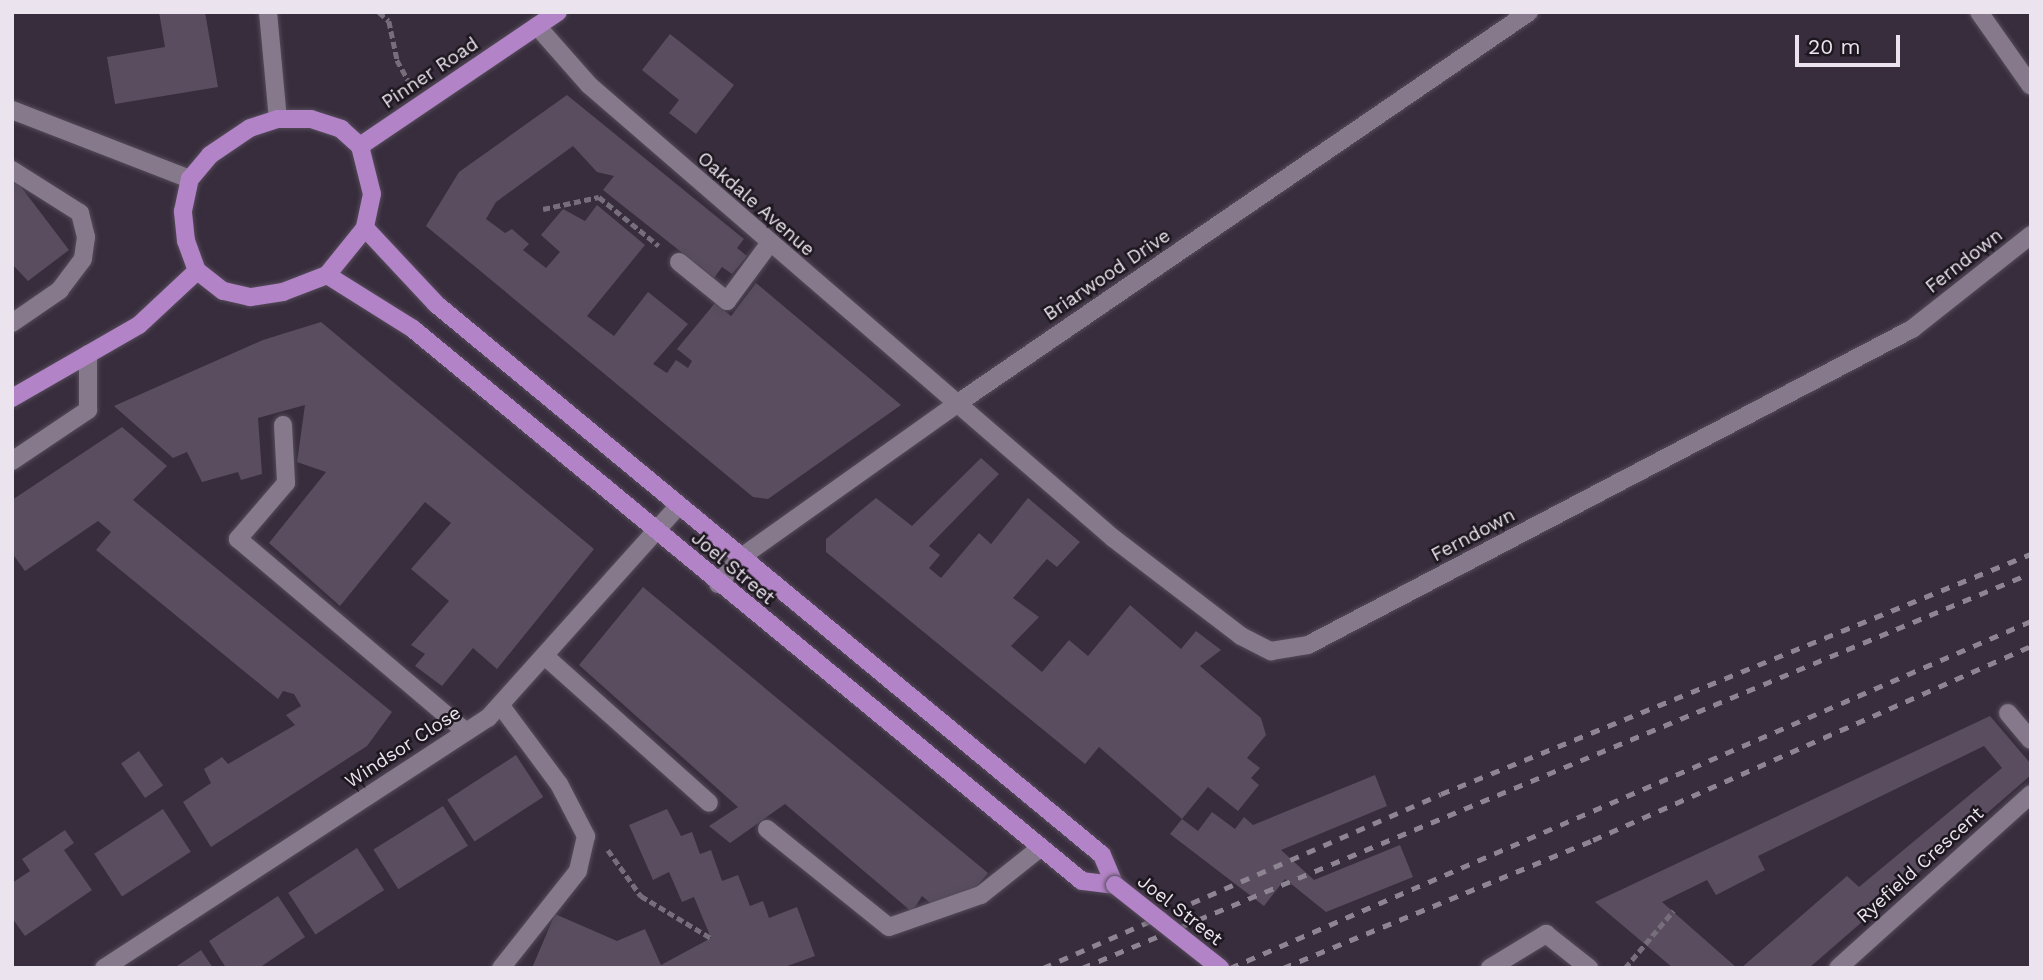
<!DOCTYPE html>
<style>
body{margin:0}
#map{position:relative;width:2043px;height:980px;overflow:hidden;background:#382d3d;font-family:"Work Sans",sans-serif}
div>[style]{position:absolute}
.building>*{inset:0;background:#594d5f;transform-origin:0 0}
.path>*{height:4.5px;margin-top:-2.25px;transform-origin:0;background:repeating-linear-gradient(90deg,#776e7c 0 7px,transparent 0 10.5px)}
.roads{filter:drop-shadow(0 0 2px #544b59) drop-shadow(0 0 2px #544b59)}
.minor>*{height:18px;margin:-9px;padding:0 9px;transform-origin:9px;border-radius:9px;background:#86798c}
.major>*{height:18px;margin:-9px;padding:0 9px;transform-origin:9px;border-radius:9px;background:#b283c6}
.rail>*{height:5px;margin-top:-2.5px;transform-origin:0;background:repeating-linear-gradient(90deg,#8e8593 0 9px,transparent 0 18px)}
.bridges{filter:drop-shadow(0 0 2px #544b59) drop-shadow(0 0 2px #544b59)}
.major-bridge>*{height:18px;margin:-9px;padding:0 9px;transform-origin:9px;border-radius:9px;background:#b283c6}
span{translate:-50% -50%;white-space:nowrap;text-align:center;line-height:1.15;-webkit-text-stroke:5px #1d171f;paint-order:stroke}
.street-label{font-size:19px;color:#ebe4ef}
.frame{position:absolute;inset:0;border:14px solid #ebe4ef;pointer-events:none}
.scale{position:absolute;left:1795px;top:35px;width:105px;height:32px;box-sizing:border-box;border:4px solid #ebe4ef;border-top:0;padding-left:9px;font-size:21px;line-height:24px;white-space:nowrap;color:#ebe4ef;-webkit-text-stroke:5px #1d171f;paint-order:stroke}
</style>
<div id="map">
<div class="building">
<i style="clip-path:polygon(159px 12px,205px 12px,218px 87px,115px 104px,107px 57px,165px 47px)"></i>
<i style="clip-path:polygon(670px 34px,734px 85px,696px 134px,669px 113px,679px 100px,642px 70px)"></i>
<i style="clip-path:polygon(567px 95px,744px 239px,737px 248px,747px 256px,732px 274px,722px 267px,714px 278px,603px 190px,614px 176px,597px 172px,573px 146px,496px 202px,486px 219px,505px 233px,512px 229px,529px 244px,523px 250px,546px 268px,560px 252px,541px 235px,563px 209px,585px 221px,597px 205px,645px 245px,587px 316px,614px 336px,648px 292px,688px 324px,653px 364px,667px 373px,676px 360px,688px 368px,692px 361px,677px 349px,715px 303px,731px 316px,756px 283px,901px 405px,768px 499px,753px 497px,426px 226px,459px 172px)"></i>
<i style="clip-path:polygon(12px 175px,69px 250px,28px 281px,12px 264px)"></i>
<i style="clip-path:polygon(321px 322px,594px 549px,497px 669px,473px 648px,442px 686px,415px 666px,425px 654px,411px 645px,449px 601px,411px 569px,451px 523px,425px 502px,340px 606px,269px 543px,326px 472px,297px 462px,305px 405px,258px 418px,262px 474px,241px 480px,238px 472px,202px 482px,187px 452px,173px 458px,114px 406px,263px 340px)"></i>
<i style="clip-path:polygon(122px 427px,167px 466px,133px 500px,392px 712px,367px 746px,211px 847px,183px 802px,211px 783px,204px 769px,222px 757px,228px 764px,295px 725px,286px 715px,301px 706px,294px 694px,283px 691px,278px 699px,96px 550px,111px 532px,98px 521px,25px 571px,12px 553px,12px 500px)"></i>
<i style="clip-path:polygon(981px 458px,999px 474px,929px 546px,940px 555px,929px 568px,941px 578px,979px 533px,991px 544px,1028px 498px,1080px 542px,1057px 567px,1047px 559px,1013px 598px,1039px 617px,1011px 646px,1042px 672px,1069px 640px,1088px 656px,1130px 605px,1181px 649px,1196px 631px,1221px 650px,1200px 666px,1261px 718px,1266px 735px,1247px 758px,1260px 768px,1251px 778px,1259px 785px,1238px 811px,1208px 787px,1182px 819px,1099px 747px,1085px 764px,826px 552px,826px 539px,876px 498px,912px 526px)"></i>
<i style="clip-path:polygon(643px 587px,988px 873px,972px 892px,935px 907px,922px 896px,912px 912px,785px 804px,730px 843px,709px 826px,738px 807px,579px 665px)"></i>
<i style="clip-path:polygon(1990px 716px,2031px 764px,2031px 775px,1809px 968px,1741px 968px,1847px 876px,1859px 887px,2002px 768px,1984px 746px,1758px 856px,1765px 870px,1716px 895px,1707px 880px,1662px 902px,1737px 968px,1673px 968px,1595px 902px)"></i>
<i style="left:139px;top:751px;width:42px;height:22px;rotate:55deg"></i>
<i style="left:516px;top:755px;width:50px;height:82px;rotate:57deg"></i>
<i style="clip-path:polygon(1375px 775px,1387px 806px,1281px 850px,1314px 880px,1400px 845px,1413px 877px,1326px 912px,1285px 879px,1264px 906px,1170px 834px,1182px 819px,1198px 831px,1212px 812px,1235px 829px,1244px 817px,1253px 825px)"></i>
<i style="left:443px;top:806px;width:47px;height:82px;rotate:58deg"></i>
<i style="left:163px;top:809px;width:51px;height:82px;rotate:57deg"></i>
<i style="clip-path:polygon(667px 809px,681px 836px,692px 832px,700px 854px,711px 850px,722px 881px,738px 875px,750px 906px,763px 901px,769px 918px,797px 907px,815px 956px,782px 968px,532px 968px,555px 914px,617px 941px,645px 929px,661px 965px,711px 938px,694px 897px,682px 902px,669px 872px,653px 880px,629px 825px)"></i>
<i style="clip-path:polygon(65px 830px,74px 843px,64px 850px,92px 890px,25px 936px,12px 918px,12px 883px,30px 871px,22px 859px)"></i>
<i style="left:357px;top:848px;width:50px;height:82px;rotate:57deg"></i>
<i style="clip-path:polygon(278px 896px,305px 937px,259px 968px,226px 968px,209px 941px)"></i>
<i style="clip-path:polygon(201px 950px,213px 968px,174px 968px)"></i>
</div>
<div class="path">
<i style="left:379px;top:12px;width:13px;rotate:42deg"></i>
<i style="left:389px;top:21px;width:40px;rotate:78deg"></i>
<i style="left:397px;top:60px;width:26px;rotate:61deg"></i>
<i style="left:543px;top:209px;width:57px;rotate:-12.1deg"></i>
<i style="left:599px;top:197px;width:77px;rotate:39.2deg"></i>
<i style="left:608px;top:850px;width:57px;rotate:54.3deg"></i>
<i style="left:641px;top:896px;width:82px;rotate:31deg"></i>
<i style="left:1625px;top:968px;width:75px;rotate:-49.9deg"></i>
</div>
<div class="roads">
<div class="minor">
<i style="left:268px;top:12px;width:107px;rotate:84.7deg"></i>
<i style="left:1979px;top:12px;width:90px;rotate:54.9deg"></i>
<i style="left:537px;top:26px;width:79px;rotate:48.6deg"></i>
<i style="left:589px;top:85px;width:693px;rotate:40.84deg"></i>
<i style="left:1113px;top:538px;width:161px;rotate:37.4deg"></i>
<i style="left:1241px;top:636px;width:34px;rotate:27deg"></i>
<i style="left:1271px;top:651px;width:37px;rotate:-9deg"></i>
<i style="left:1308px;top:645px;width:682px;rotate:-27.62deg"></i>
<i style="left:1912px;top:329px;width:152px;rotate:-38.3deg"></i>
<i style="left:12px;top:110px;width:191px;rotate:21.2deg"></i>
<i style="left:12px;top:170px;width:80px;rotate:32.3deg"></i>
<i style="left:80px;top:213px;width:25px;rotate:76deg"></i>
<i style="left:86px;top:237px;width:22px;rotate:98deg"></i>
<i style="left:83px;top:259px;width:39px;rotate:127deg"></i>
<i style="left:60px;top:290px;width:58px;rotate:145.5deg"></i>
<i style="left:679px;top:262px;width:62px;rotate:39.1deg"></i>
<i style="left:727px;top:301px;width:71px;rotate:-53.6deg"></i>
<i style="left:283px;top:425px;width:58px;rotate:87deg"></i>
<i style="left:286px;top:483px;width:74px;rotate:130.6deg"></i>
<i style="left:238px;top:539px;width:297px;rotate:40.2deg"></i>
<i style="left:12px;top:461px;width:92px;rotate:-33.9deg"></i>
<i style="left:88px;top:410px;width:56px;rotate:-90deg"></i>
<i style="left:718px;top:584px;width:34px;rotate:-50deg"></i>
<i style="left:740px;top:558px;width:267px;rotate:-35.4deg"></i>
<i style="left:958px;top:403px;width:692px;rotate:-34.4deg"></i>
<i style="left:547px;top:658px;width:217px;rotate:41.8deg"></i>
<i style="left:501px;top:706px;width:97px;rotate:53.4deg"></i>
<i style="left:559px;top:784px;width:59px;rotate:62.6deg"></i>
<i style="left:586px;top:836px;width:36px;rotate:103deg"></i>
<i style="left:578px;top:871px;width:124px;rotate:128.4deg"></i>
<i style="left:2008px;top:713px;width:35px;rotate:50deg"></i>
<i style="left:767px;top:829px;width:156px;rotate:38.8deg"></i>
<i style="left:889px;top:927px;width:97px;rotate:-19.2deg"></i>
<i style="left:981px;top:895px;width:75px;rotate:-38.5deg"></i>
<i style="left:104px;top:968px;width:458px;rotate:-33.1deg"></i>
<i style="left:488px;top:718px;width:285px;rotate:-48.1deg"></i>
<i style="left:1490px;top:968px;width:66px;rotate:-31.3deg"></i>
<i style="left:1546px;top:934px;width:55px;rotate:38.3deg"></i>
<i style="left:1838px;top:968px;width:260px;rotate:-42deg"></i>
</div>
<div class="major">
<i style="left:278px;top:119px;width:33px"></i>
<i style="left:311px;top:119px;width:32px;rotate:18deg"></i>
<i style="left:341px;top:129px;width:25px;rotate:42deg"></i>
<i style="left:360px;top:146px;width:49px;rotate:76deg"></i>
<i style="left:372px;top:194px;width:35px;rotate:102deg"></i>
<i style="left:365px;top:228px;width:60px;rotate:129deg"></i>
<i style="left:327px;top:275px;width:47px;rotate:158.9deg"></i>
<i style="left:283px;top:292px;width:33px;rotate:171deg"></i>
<i style="left:250px;top:297px;width:28px;rotate:-167deg"></i>
<i style="left:223px;top:291px;width:33px;rotate:-142deg"></i>
<i style="left:197px;top:271px;width:32px;rotate:-110deg"></i>
<i style="left:186px;top:241px;width:30px;rotate:-96deg"></i>
<i style="left:183px;top:211px;width:33px;rotate:-78deg"></i>
<i style="left:190px;top:179px;width:31px;rotate:-50deg"></i>
<i style="left:210px;top:155px;width:48px;rotate:-34deg"></i>
<i style="left:250px;top:128px;width:29px;rotate:-18deg"></i>
<i style="left:360px;top:146px;width:239px;rotate:-34.1deg"></i>
<i style="left:365px;top:228px;width:104px;rotate:46.9deg"></i>
<i style="left:436px;top:304px;width:864px;rotate:39.6deg"></i>
<i style="left:1102px;top:855px;width:33px;rotate:67deg"></i>
<i style="left:327px;top:275px;width:102px;rotate:32.1deg"></i>
<i style="left:413px;top:329px;width:867px;rotate:39.53deg"></i>
<i style="left:1082px;top:881px;width:33px;rotate:7deg"></i>
<i style="left:12px;top:398px;width:146px;rotate:-29.9deg"></i>
<i style="left:139px;top:325px;width:79px;rotate:-43deg"></i>
</div>
</div>
<div class="rail">
<i style="left:1043px;top:968px;width:434px;rotate:-23.6deg"></i>
<i style="left:1441px;top:794px;width:637px;rotate:-22.14deg"></i>
<i style="left:1082px;top:968px;width:1028px;rotate:-22.6deg"></i>
<i style="left:1230px;top:968px;width:873px;rotate:-23.42deg"></i>
<i style="left:1283px;top:968px;width:335px;rotate:-22.4deg"></i>
<i style="left:1593px;top:840px;width:479px;rotate:-23.9deg"></i>
</div>
<div class="bridges">
<div class="major-bridge">
<i style="left:1115px;top:885px;width:134px;rotate:38.3deg"></i>
</div>
</div>
<div class="street-label">
<span style="left:430px;top:73px;rotate:-34deg">Pinner Road</span>
<span style="left:756px;top:204px;rotate:41deg">Oakdale Avenue</span>
<span style="left:1964px;top:261px;rotate:-38deg">Ferndown</span>
<span style="left:1107px;top:275px;rotate:-34deg">Briarwood Drive</span>
<span style="left:1473px;top:535px;rotate:-28deg">Ferndown</span>
<span style="left:733px;top:568px;rotate:40deg">Joel Street</span>
<span style="left:403px;top:747px;rotate:-33deg">Windsor Close</span>
<span style="left:1920px;top:865px;rotate:-42deg">Ryefield Crescent</span>
<span style="left:1180px;top:910px;rotate:38deg">Joel Street</span>
</div>
<div class="frame"></div>
<div class="scale">20 m</div>
</div>
